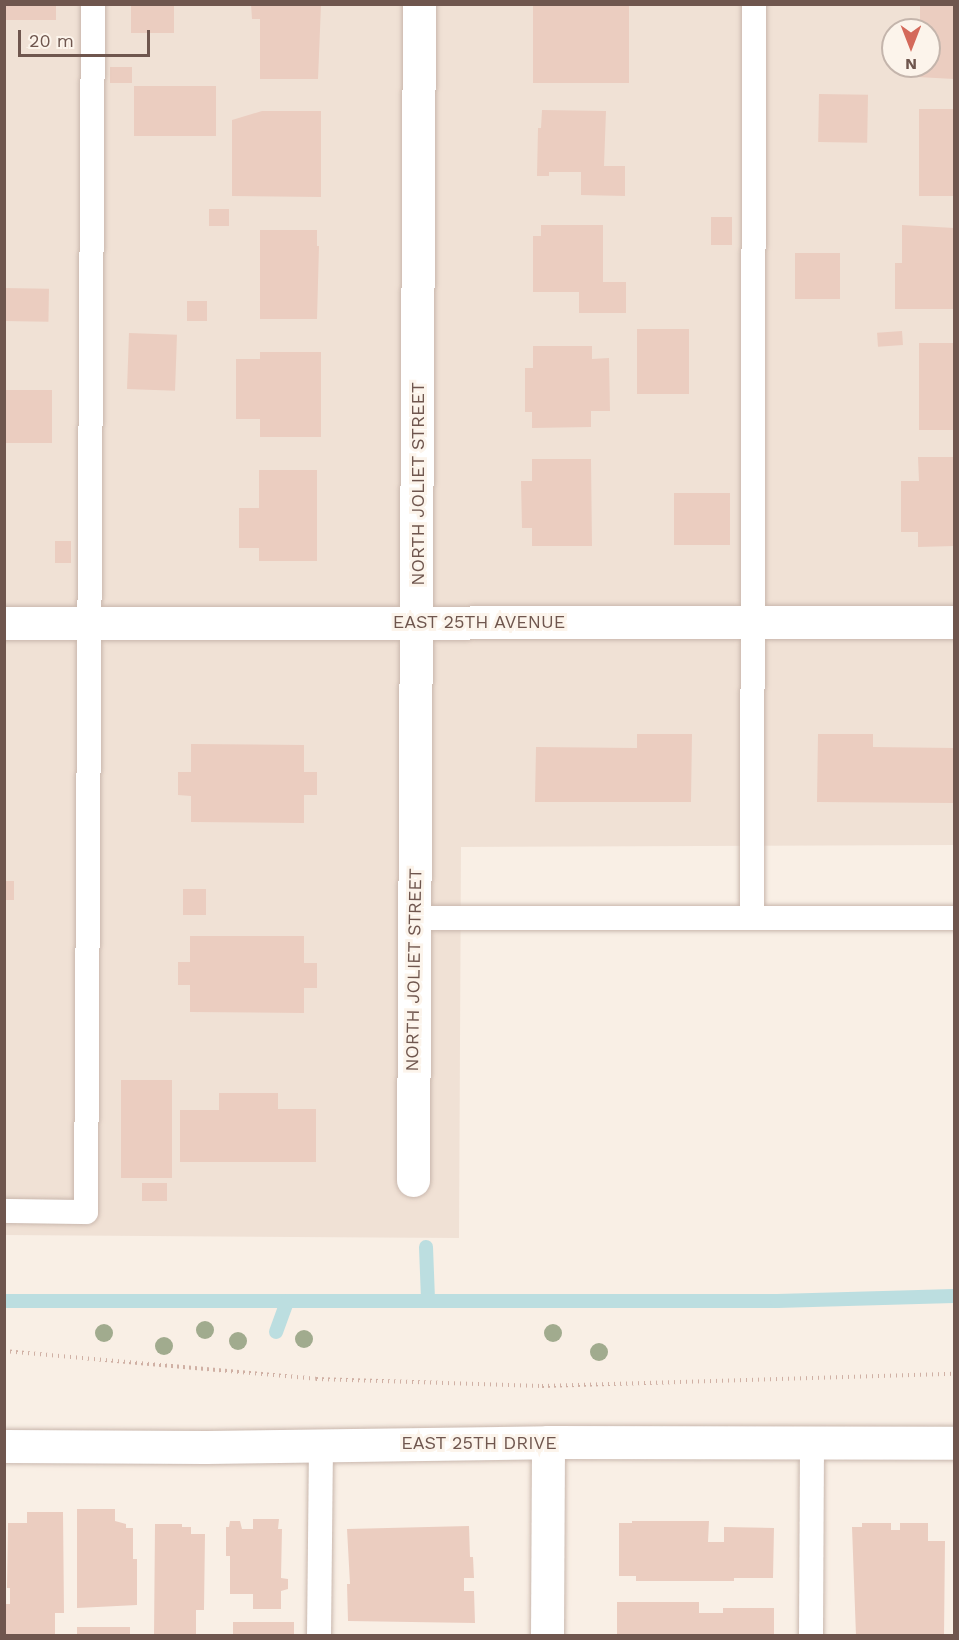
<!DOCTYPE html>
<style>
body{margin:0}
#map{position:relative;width:959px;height:1640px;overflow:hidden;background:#f9efe5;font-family:"Work Sans",sans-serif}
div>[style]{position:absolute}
.residential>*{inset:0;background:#f0e1d5}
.stream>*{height:14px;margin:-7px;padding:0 7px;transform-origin:7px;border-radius:7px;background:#bcdee0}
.building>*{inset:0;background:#ebcdc0;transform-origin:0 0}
.path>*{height:4px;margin-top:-2px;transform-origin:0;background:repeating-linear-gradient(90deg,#d0b0a4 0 1.5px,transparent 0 6px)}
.roads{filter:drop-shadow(0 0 2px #c9b7ad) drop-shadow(0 0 2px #c9b7ad)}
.service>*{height:24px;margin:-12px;padding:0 12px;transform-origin:12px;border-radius:12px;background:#fff}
.minor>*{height:33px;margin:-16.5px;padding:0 16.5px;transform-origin:16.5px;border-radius:16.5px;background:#fff}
.tertiary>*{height:33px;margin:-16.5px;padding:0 16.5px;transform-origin:16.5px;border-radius:16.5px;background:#fff}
.trees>*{width:18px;height:18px;margin:-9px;border-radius:50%;background:#a1ab8e}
span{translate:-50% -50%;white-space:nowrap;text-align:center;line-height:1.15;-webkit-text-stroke:6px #fcf4eb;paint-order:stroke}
.street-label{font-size:18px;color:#6f564e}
.frame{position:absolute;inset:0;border:6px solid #6f564e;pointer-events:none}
.north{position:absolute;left:881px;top:18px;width:60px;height:60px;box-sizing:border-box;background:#fcf4eb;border:2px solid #c4b5ac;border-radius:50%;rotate:180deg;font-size:16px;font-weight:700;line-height:24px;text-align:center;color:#6f564e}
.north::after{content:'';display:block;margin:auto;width:21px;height:27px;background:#d4695a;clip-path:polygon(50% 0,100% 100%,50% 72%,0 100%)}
.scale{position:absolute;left:18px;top:30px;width:132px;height:27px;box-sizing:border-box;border:3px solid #6f564e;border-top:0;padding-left:8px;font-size:18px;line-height:21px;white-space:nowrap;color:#6f564e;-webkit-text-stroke:4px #fcf4eb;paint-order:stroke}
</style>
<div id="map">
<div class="residential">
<i style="clip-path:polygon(evenodd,5px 5px,954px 5px,954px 845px,461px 847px,459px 1238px,5px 1235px,5px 5px,893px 30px,929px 30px,929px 66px,893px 66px,893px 30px)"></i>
</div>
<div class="stream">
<i style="left:426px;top:1247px;width:53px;rotate:87.8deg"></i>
<i style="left:4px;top:1301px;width:773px"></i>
<i style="left:777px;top:1301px;width:177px;rotate:-1.6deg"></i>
<i style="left:276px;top:1332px;width:33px;rotate:-70deg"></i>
</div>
<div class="building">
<i style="left:4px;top:4px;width:52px;height:16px"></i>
<i style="left:131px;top:4px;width:43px;height:29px"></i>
<i style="clip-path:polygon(251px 4px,321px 5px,318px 79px,260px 79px,260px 19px,252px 19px)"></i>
<i style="left:533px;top:4px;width:96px;height:79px"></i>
<i style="clip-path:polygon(920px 4px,954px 4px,954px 79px,899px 76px,899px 66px,929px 66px,929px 30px,920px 30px)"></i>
<i style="left:110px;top:67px;width:22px;height:16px"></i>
<i style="left:134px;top:86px;width:82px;height:50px"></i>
<i style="left:819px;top:94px;width:49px;height:48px;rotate:1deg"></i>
<i style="left:919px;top:109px;width:35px;height:87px"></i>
<i style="clip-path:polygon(542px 110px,606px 111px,604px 166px,625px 166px,625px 196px,581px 195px,581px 172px,549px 172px,549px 176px,537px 176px,538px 128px,541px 128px)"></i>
<i style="clip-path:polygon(262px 111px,321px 111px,321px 197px,232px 196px,232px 120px)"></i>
<i style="left:209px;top:209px;width:20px;height:17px"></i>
<i style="left:711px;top:217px;width:21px;height:28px"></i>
<i style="clip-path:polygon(541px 225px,603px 225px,603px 282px,626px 282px,626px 313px,579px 313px,579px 292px,533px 292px,533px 236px,541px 236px)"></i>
<i style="clip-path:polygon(902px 225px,954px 228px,954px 309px,895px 309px,895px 263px,902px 263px)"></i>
<i style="clip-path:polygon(260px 230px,317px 230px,317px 246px,319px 246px,317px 319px,260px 319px)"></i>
<i style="left:795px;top:253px;width:45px;height:46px"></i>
<i style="left:4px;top:288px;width:45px;height:33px;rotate:1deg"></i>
<i style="left:187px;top:301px;width:20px;height:20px"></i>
<i style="left:637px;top:329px;width:52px;height:65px"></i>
<i style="left:902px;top:331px;width:14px;height:25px;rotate:86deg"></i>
<i style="left:129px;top:333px;width:48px;height:56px;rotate:2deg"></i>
<i style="left:919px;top:343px;width:35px;height:87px"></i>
<i style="clip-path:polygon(533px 346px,592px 346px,592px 359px,609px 358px,610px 411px,591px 411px,591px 427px,532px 428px,532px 412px,525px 412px,525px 368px,533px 368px)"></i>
<i style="clip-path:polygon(260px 352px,321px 352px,321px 437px,260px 437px,260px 419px,236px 419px,236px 359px,260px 359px)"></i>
<i style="left:4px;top:390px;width:48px;height:53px"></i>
<i style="clip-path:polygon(918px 457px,954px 457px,954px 546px,918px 547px,918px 532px,901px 532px,901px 481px,919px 481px)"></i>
<i style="clip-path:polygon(532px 459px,591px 459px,592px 546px,532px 546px,532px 528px,522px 528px,521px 481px,532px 481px)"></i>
<i style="clip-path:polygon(259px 470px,317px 470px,317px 561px,259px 561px,259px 548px,239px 548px,239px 508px,259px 508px)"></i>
<i style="left:730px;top:493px;width:52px;height:56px;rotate:90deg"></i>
<i style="left:71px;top:541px;width:22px;height:16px;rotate:90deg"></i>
<i style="clip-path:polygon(637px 734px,692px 734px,691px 802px,535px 802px,536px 747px,637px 748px)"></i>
<i style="clip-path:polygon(818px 734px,873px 734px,873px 747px,954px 748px,954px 803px,817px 802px)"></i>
<i style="clip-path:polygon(191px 744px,304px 745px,304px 772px,317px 772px,317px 795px,304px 795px,304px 823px,191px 822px,191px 796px,178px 795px,178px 772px,191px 772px)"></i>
<i style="left:14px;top:881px;width:19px;height:10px;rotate:90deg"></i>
<i style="left:183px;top:889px;width:23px;height:26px"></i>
<i style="clip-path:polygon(190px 936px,304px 936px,304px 963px,317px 963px,317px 988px,304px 988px,304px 1013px,190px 1012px,190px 985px,178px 985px,178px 962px,190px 962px)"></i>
<i style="left:121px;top:1080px;width:51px;height:98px"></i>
<i style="clip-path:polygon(219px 1093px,278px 1093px,278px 1109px,316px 1109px,316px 1162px,180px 1162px,180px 1110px,219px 1110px)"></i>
<i style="left:142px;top:1183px;width:25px;height:18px"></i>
<i style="clip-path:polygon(77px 1509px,115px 1509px,115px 1521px,126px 1524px,126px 1528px,133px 1528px,133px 1559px,137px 1559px,137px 1605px,77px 1608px)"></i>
<i style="clip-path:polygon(27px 1512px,63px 1512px,64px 1613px,55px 1613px,55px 1636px,5px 1636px,6px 1604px,10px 1604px,10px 1588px,7px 1588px,8px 1523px,27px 1523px)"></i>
<i style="clip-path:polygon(253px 1519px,279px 1519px,278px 1529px,282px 1529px,281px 1578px,288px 1579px,288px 1589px,281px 1591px,281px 1609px,253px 1609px,253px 1594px,230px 1594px,230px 1556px,226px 1556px,226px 1527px,229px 1527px,230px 1521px,240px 1521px,242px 1529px,253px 1529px)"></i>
<i style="clip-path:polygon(632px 1521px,709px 1521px,708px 1542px,724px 1542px,724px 1527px,774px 1528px,773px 1578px,734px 1578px,734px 1581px,636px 1581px,636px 1576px,619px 1576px,619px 1523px,632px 1523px)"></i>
<i style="clip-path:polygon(862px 1523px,891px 1523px,891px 1530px,900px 1530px,900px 1523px,928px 1523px,928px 1541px,945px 1541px,944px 1636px,856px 1636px,852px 1527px,862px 1527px)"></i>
<i style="clip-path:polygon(155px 1524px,182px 1524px,182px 1527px,191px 1527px,191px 1534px,205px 1534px,204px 1610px,196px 1610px,196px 1636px,154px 1636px)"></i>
<i style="clip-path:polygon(469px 1526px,470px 1557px,473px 1557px,474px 1578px,464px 1578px,464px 1591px,474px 1591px,475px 1623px,348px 1621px,347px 1584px,350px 1584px,347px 1529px)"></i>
<i style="clip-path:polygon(617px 1602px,699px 1602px,699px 1613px,723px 1613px,723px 1608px,774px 1608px,774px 1636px,617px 1636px)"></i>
<i style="left:233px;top:1622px;width:61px;height:14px"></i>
<i style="left:77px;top:1627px;width:53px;height:9px"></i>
</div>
<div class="path">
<i style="left:4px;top:1351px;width:313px;rotate:5.1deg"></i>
<i style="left:316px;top:1379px;width:226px;rotate:1.8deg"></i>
<i style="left:542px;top:1386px;width:412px;rotate:-1.7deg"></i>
</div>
<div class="roads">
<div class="service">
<i style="left:415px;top:918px;width:539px"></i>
<i style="left:752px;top:918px;width:914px;rotate:-89.87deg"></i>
<i style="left:4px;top:1211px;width:82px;rotate:0.7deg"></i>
<i style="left:86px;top:1212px;width:1208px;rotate:-89.67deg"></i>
<i style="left:319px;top:1636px;width:192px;rotate:-89.4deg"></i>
<i style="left:811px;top:1636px;width:193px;rotate:-89.7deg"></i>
</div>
<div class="minor">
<i style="left:413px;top:1180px;width:1176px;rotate:-89.71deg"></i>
<i style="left:4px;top:1446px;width:202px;rotate:0.3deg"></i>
<i style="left:206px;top:1447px;width:342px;rotate:-0.8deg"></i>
<i style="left:548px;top:1442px;width:406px;rotate:0.1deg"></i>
<i style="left:547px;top:1636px;width:194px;rotate:-89.7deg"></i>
</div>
<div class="tertiary">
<i style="left:4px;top:623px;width:950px;rotate:-0.06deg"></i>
</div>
</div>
<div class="trees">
<i style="left:205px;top:1330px"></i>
<i style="left:104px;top:1333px"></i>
<i style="left:553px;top:1333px"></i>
<i style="left:304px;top:1339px"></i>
<i style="left:238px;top:1341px"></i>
<i style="left:164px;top:1346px"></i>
<i style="left:599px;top:1352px"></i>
</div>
<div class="street-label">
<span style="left:418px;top:484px;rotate:-90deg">NORTH JOLIET STREET</span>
<span style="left:479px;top:622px">EAST 25TH AVENUE</span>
<span style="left:414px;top:970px;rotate:-89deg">NORTH JOLIET STREET</span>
<span style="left:479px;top:1443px">EAST 25TH DRIVE</span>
</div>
<div class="frame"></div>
<div class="north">N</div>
<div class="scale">20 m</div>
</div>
